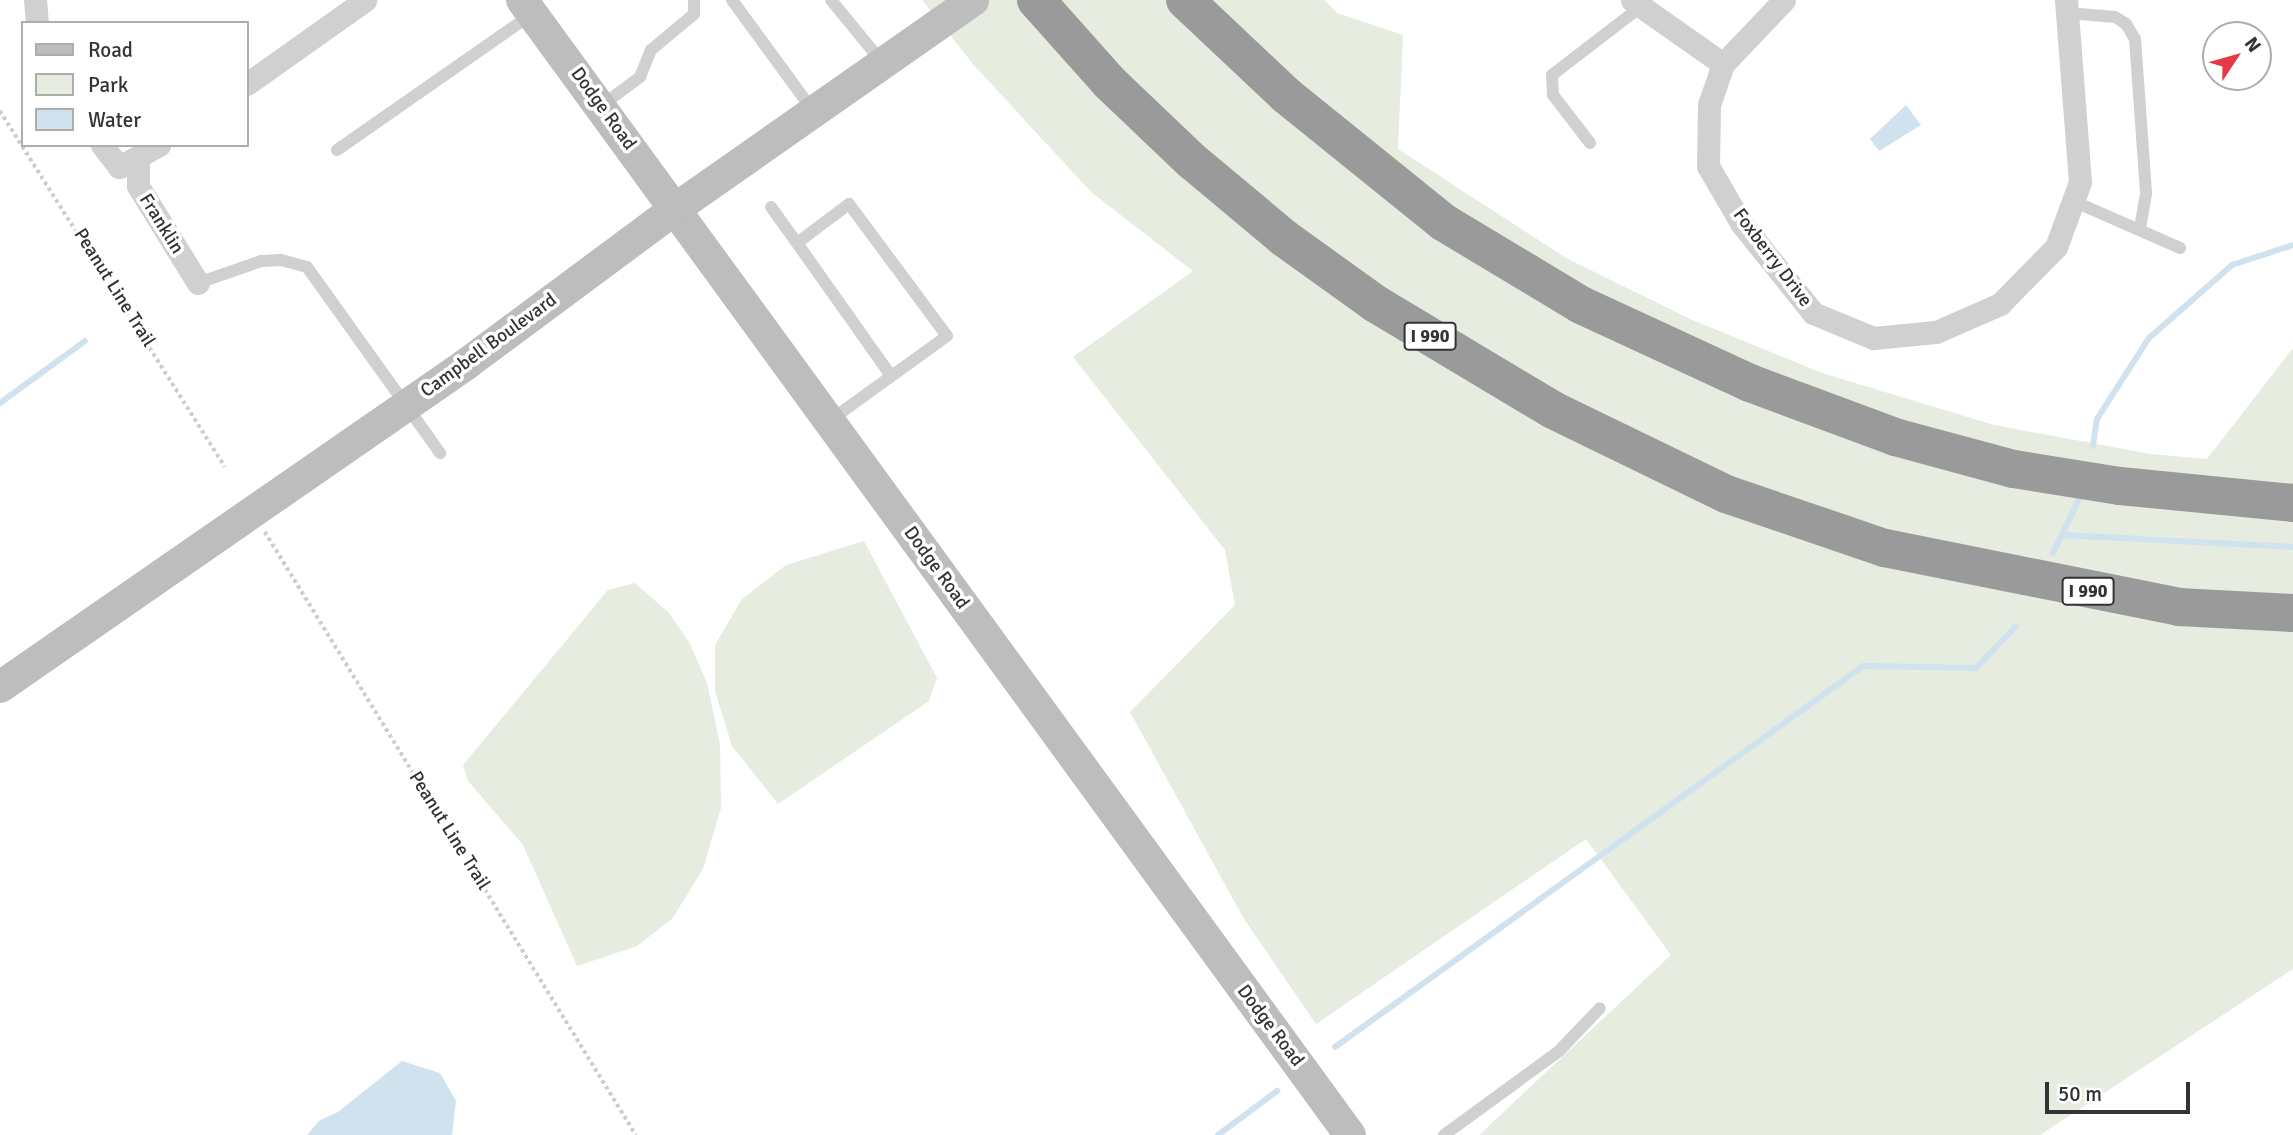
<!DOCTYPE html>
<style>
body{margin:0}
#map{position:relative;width:2293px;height:1135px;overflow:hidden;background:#fff;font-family:Signika,sans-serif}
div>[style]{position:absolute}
.green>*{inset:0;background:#e6ecdf}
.water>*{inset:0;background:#cfe2ee}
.stream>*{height:6px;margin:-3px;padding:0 3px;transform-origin:3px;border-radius:3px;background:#cfe2ee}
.path>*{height:3.5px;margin-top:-1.75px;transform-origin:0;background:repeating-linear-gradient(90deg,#cdcdcd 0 3.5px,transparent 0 7px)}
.lane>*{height:12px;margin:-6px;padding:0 6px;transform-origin:6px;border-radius:6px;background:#d0d0d0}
.street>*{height:23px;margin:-11.5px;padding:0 11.5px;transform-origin:11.5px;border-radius:11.5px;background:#d0d0d0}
.secondary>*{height:32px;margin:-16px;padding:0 16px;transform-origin:16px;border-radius:16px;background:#bdbdbd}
.highway>*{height:38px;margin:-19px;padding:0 19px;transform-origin:19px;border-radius:19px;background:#9a9a9a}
span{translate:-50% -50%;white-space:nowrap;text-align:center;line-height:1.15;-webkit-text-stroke:7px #fff;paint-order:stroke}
.shield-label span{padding:2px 5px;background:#fff;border:2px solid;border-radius:5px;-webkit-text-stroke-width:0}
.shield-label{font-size:18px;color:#333;font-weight:700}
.street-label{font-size:19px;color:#333}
.legend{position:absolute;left:21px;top:21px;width:228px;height:126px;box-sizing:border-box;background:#fff;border:2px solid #adadad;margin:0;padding:9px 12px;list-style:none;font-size:21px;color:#333}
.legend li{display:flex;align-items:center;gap:14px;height:35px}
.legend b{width:35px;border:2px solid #adadad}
.north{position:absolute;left:2202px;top:21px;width:70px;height:70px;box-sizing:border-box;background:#fff;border:2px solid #adadad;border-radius:50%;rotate:54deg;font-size:19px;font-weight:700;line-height:28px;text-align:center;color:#333}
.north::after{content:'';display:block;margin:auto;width:24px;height:32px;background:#e63946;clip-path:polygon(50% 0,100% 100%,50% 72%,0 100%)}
.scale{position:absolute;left:2045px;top:1082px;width:145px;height:32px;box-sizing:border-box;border:4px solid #333;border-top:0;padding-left:9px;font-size:21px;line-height:24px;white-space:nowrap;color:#333;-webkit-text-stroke:5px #fff;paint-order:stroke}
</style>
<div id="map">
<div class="green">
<i style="clip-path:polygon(922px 0,1325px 0,1337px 13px,1403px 35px,1398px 149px,1566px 258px,1690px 319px,1822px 373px,1994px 425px,2151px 454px,2207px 459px,2293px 348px,2293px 969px,2040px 1135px,1479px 1135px,1671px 955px,1586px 839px,1316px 1024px,1244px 919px,1130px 712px,1235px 605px,1225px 550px,1073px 357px,1193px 271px,1091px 192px,973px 64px)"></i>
<i style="clip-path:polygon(864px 541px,937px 678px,929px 701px,778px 804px,732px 746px,715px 691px,715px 645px,742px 599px,786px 565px)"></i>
<i style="clip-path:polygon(635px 583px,669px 613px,689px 642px,707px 683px,720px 744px,721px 808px,703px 869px,672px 919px,637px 946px,577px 966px,523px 845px,468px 781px,463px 765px,608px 590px)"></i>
</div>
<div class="water">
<i style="clip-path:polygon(1906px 105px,1921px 125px,1879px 151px,1870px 139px)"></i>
<i style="clip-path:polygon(402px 1061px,440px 1073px,456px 1101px,452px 1135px,307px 1135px,320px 1120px,338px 1112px)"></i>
</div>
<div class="stream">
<i style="left:0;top:403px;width:105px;rotate:-36.1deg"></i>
<i style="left:2093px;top:446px;width:27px;rotate:-82deg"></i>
<i style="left:2097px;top:419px;width:96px;rotate:-57.3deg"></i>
<i style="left:2149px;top:338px;width:111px;rotate:-41.3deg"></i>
<i style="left:2232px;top:265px;width:64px;rotate:-18.2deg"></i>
<i style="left:2063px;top:535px;width:230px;rotate:3deg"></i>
<i style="left:2053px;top:553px;width:62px;rotate:-64.3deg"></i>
<i style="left:1335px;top:1047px;width:651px;rotate:-35.81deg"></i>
<i style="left:1863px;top:666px;width:113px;rotate:1deg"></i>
<i style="left:1976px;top:668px;width:57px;rotate:-46.4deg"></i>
<i style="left:1218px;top:1135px;width:74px;rotate:-36.7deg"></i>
</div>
<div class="path">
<i style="left:0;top:111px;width:421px;rotate:57.7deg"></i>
<i style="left:265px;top:532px;width:708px;rotate:58.4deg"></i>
</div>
<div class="lane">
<i style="left:732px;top:0;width:139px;rotate:53.8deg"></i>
<i style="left:831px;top:0;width:80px;rotate:50.6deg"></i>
<i style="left:2068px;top:13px;width:47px;rotate:4.9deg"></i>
<i style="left:2115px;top:17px;width:13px;rotate:32deg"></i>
<i style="left:2126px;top:24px;width:17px;rotate:59deg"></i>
<i style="left:2135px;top:39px;width:155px;rotate:85.9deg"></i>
<i style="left:2146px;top:194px;width:35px;rotate:100deg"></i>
<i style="left:601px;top:106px;width:49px;rotate:-36.6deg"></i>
<i style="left:640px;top:77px;width:29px;rotate:-68deg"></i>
<i style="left:651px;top:50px;width:56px;rotate:-39.9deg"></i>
<i style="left:694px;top:14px;width:14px;rotate:-90deg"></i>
<i style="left:1590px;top:143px;width:61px;rotate:-127.6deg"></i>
<i style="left:1553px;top:95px;width:20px;rotate:-93deg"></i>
<i style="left:1552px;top:75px;width:110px;rotate:-37.6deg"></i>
<i style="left:337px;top:150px;width:238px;rotate:-34.9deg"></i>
<i style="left:2073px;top:201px;width:117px;rotate:23.7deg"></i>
<i style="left:771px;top:207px;width:44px;rotate:54.2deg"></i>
<i style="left:797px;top:243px;width:65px;rotate:-36.9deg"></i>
<i style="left:849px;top:204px;width:164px;rotate:53.4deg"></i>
<i style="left:947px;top:336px;width:145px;rotate:144.2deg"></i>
<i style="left:797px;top:243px;width:163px;rotate:54.7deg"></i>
<i style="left:198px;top:283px;width:67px;rotate:-19.2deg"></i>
<i style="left:261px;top:261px;width:20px;rotate:-3deg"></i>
<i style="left:281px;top:260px;width:27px;rotate:15deg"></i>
<i style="left:307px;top:267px;width:229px;rotate:54.4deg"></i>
<i style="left:1444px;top:1135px;width:142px;rotate:-36.1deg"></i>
<i style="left:1559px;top:1051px;width:59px;rotate:-46.4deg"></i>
</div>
<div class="street">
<i style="left:35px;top:0;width:23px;rotate:85deg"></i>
<i style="left:1632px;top:0;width:111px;rotate:35.1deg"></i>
<i style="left:1784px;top:0;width:88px;rotate:133.6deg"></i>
<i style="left:1723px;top:64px;width:43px;rotate:108.9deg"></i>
<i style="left:1709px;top:105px;width:61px;rotate:90.9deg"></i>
<i style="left:1708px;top:166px;width:66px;rotate:59.9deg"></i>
<i style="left:1741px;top:223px;width:115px;rotate:51.3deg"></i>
<i style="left:1813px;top:313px;width:65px;rotate:22.6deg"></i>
<i style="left:1873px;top:338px;width:63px;rotate:-5.4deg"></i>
<i style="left:1936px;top:332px;width:70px;rotate:-23.6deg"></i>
<i style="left:2000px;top:304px;width:80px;rotate:-45.5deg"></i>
<i style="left:2056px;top:247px;width:69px;rotate:-69.7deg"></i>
<i style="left:2080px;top:182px;width:183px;rotate:-94.4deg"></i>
<i style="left:247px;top:84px;width:145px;rotate:-35.4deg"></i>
<i style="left:102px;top:145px;width:28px;rotate:52deg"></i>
<i style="left:119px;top:167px;width:46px;rotate:-28.8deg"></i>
<i style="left:138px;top:160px;width:26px;rotate:90deg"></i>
<i style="left:138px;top:186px;width:114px;rotate:58.3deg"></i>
</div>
<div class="secondary">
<i style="left:522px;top:0;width:1405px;rotate:53.89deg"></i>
<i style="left:0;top:687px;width:566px;rotate:-34.7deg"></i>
<i style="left:465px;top:365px;width:262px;rotate:-36.6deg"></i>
<i style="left:675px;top:209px;width:364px;rotate:-35deg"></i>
</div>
<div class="highway">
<i style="left:1036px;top:0;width:111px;rotate:48.3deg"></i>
<i style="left:1110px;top:83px;width:113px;rotate:43.6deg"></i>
<i style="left:1192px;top:161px;width:120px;rotate:39.9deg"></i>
<i style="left:1284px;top:238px;width:113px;rotate:35.7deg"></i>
<i style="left:1376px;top:304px;width:206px;rotate:30.9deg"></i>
<i style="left:1553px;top:410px;width:192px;rotate:25.9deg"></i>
<i style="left:1726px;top:494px;width:168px;rotate:18.8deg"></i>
<i style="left:1885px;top:548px;width:300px;rotate:11.3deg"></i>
<i style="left:2179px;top:607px;width:114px;rotate:3deg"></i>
<i style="left:1185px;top:0;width:140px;rotate:43.3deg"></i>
<i style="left:1287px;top:96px;width:201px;rotate:38.9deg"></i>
<i style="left:1443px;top:222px;width:161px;rotate:31deg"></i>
<i style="left:1581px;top:305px;width:186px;rotate:24.8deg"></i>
<i style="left:1750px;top:383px;width:155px;rotate:20.4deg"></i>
<i style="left:1895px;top:437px;width:123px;rotate:15.1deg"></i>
<i style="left:2014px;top:469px;width:107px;rotate:9.1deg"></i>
<i style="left:2120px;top:486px;width:174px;rotate:5.6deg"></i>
</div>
<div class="shield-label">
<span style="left:1430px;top:336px">I 990</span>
<span style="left:2088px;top:591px">I 990</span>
</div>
<div class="street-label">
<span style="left:603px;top:109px;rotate:54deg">Dodge Road</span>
<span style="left:161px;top:224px;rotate:58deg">Franklin</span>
<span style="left:1772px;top:258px;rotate:53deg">Foxberry Drive</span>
<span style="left:114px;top:288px;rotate:58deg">Peanut Line Trail</span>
<span style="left:489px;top:346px;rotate:-36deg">Campbell Boulevard</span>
<span style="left:936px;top:568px;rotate:54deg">Dodge Road</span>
<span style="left:449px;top:831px;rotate:58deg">Peanut Line Trail</span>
<span style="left:1270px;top:1026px;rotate:53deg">Dodge Road</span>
</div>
<ul class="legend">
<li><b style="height:9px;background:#bdbdbd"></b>Road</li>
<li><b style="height:19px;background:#e6ecdf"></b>Park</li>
<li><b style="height:19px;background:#cfe2ee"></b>Water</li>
</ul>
<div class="north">N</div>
<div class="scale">50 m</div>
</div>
